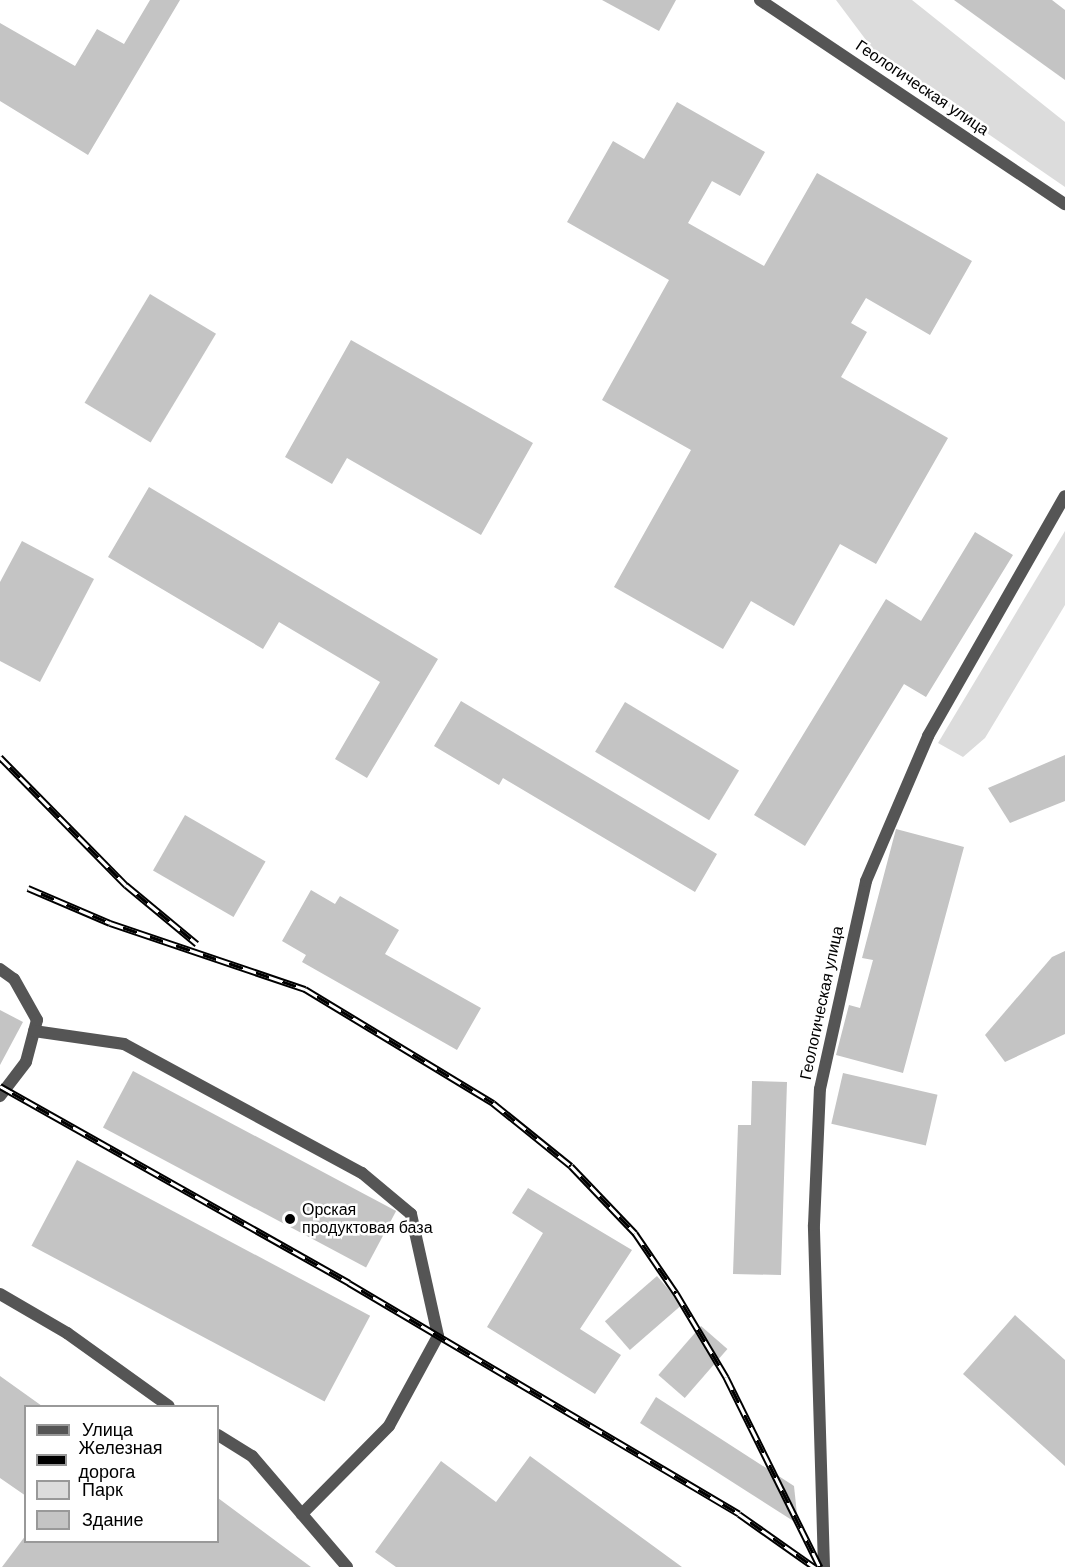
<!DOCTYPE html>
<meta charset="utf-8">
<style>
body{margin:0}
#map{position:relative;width:1065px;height:1567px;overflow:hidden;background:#fff;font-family:"DM Sans",sans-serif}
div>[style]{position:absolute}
.green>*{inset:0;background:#dcdcdc}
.building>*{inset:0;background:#c4c4c4;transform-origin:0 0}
.lane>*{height:12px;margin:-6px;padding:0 6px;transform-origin:6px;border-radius:6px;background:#555}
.street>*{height:12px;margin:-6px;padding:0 6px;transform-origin:6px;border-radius:6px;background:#555}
.rail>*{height:7px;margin-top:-3.5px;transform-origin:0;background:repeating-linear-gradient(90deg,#fff 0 14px,#000 0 28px);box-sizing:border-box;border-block:2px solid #000}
.dots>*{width:16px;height:16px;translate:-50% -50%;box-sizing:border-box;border:3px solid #fff;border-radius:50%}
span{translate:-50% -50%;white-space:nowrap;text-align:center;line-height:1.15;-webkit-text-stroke:5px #fff;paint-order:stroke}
.street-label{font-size:16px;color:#000}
.poi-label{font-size:16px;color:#000}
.left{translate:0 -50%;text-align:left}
.legend{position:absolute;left:24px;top:1405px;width:195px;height:138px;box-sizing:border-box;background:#fff;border:2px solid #999;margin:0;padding:8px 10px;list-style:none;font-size:18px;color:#000}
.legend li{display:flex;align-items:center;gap:12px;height:30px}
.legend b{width:30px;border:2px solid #999}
</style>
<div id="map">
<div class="green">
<i style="clip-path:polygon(836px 0,912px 0,1065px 122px,1065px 187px,881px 60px)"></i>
<i style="clip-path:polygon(1065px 531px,1065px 605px,985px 738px,963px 757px,938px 743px)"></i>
</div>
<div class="building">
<i style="clip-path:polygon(150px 0,180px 0,88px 155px,0 101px,0 23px,75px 66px,97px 29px,124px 44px)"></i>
<i style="clip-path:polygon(602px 0,676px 0,659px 31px)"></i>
<i style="clip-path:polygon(954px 0,1052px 0,1065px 10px,1065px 80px)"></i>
<i style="clip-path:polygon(677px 102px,765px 152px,740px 196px,712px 181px,688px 223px,764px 266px,817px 173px,972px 261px,930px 335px,866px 298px,851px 323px,867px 332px,841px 377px,948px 438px,876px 564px,840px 544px,794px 626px,751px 601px,723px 649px,614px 587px,691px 450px,602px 400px,669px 280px,567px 222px,613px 141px,644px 159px)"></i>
<i style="left:150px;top:294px;width:77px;height:127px;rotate:31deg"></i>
<i style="clip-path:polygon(351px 340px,533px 443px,481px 535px,347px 458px,332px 484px,285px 457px)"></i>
<i style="clip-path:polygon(149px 487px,438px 659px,367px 778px,335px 759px,380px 682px,279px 622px,263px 649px,108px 557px)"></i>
<i style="clip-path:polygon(975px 532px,1013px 555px,926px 697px,904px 684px,805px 846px,754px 815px,886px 599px,921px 621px)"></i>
<i style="clip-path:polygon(22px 541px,94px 579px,40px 682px,0 661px,0 582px)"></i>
<i style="clip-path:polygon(461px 701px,717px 854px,695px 892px,503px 778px,499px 785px,434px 746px)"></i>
<i style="left:625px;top:702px;width:133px;height:58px;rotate:31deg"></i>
<i style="clip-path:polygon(1065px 755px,1065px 801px,1010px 823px,988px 788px)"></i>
<i style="left:185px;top:815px;width:93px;height:64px;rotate:30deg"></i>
<i style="clip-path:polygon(896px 829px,964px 847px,903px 1073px,836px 1055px,849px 1005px,860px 1008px,873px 960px,862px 958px)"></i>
<i style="clip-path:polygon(311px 890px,335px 904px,340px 896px,399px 930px,385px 954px,481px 1008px,457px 1050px,302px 962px,306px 955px,282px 941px)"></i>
<i style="clip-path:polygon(1065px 951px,1065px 1034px,1005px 1062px,985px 1035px,1052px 957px)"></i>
<i style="clip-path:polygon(0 1010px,23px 1022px,0 1065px)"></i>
<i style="left:133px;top:1071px;width:298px;height:64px;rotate:28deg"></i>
<i style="left:843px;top:1073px;width:97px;height:52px;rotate:13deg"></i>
<i style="clip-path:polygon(752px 1081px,787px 1082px,781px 1275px,733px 1274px,738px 1125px,751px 1125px)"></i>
<i style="left:77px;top:1160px;width:332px;height:97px;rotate:28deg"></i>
<i style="clip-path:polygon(528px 1188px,632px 1250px,580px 1329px,621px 1355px,595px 1394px,487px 1327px,543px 1233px,512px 1213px)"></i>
<i style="left:657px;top:1276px;width:38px;height:69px;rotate:49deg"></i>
<i style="clip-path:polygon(1015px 1315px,1065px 1360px,1065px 1466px,963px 1374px)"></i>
<i style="left:701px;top:1326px;width:35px;height:65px;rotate:41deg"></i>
<i style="clip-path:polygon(0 1376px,42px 1406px,26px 1406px,26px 1496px,0 1478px)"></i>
<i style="clip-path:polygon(656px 1397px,794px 1486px,798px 1524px,640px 1423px)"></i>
<i style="clip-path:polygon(530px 1456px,682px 1567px,396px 1567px,375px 1552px,441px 1461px,496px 1502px)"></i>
<i style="clip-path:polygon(218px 1498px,311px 1567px,2px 1567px,26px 1535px,26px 1542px,218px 1542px)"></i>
</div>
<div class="lane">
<i style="left:0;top:969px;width:17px;rotate:36deg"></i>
<i style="left:14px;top:979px;width:47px;rotate:60.7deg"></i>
<i style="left:37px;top:1020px;width:43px;rotate:104.7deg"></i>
<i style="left:26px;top:1062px;width:43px;rotate:127.4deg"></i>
<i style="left:34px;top:1031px;width:91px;rotate:8.2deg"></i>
<i style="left:124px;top:1044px;width:271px;rotate:28.5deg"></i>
<i style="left:362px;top:1173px;width:64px;rotate:39.9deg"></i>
<i style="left:411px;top:1214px;width:125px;rotate:77.5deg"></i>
<i style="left:438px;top:1336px;width:102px;rotate:118.6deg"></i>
<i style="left:389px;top:1426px;width:124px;rotate:134.7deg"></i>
<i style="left:0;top:1294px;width:78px;rotate:30.2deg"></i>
<i style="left:67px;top:1333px;width:125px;rotate:35.6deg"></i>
<i style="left:218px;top:1435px;width:40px;rotate:32deg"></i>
<i style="left:252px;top:1456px;width:146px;rotate:49.4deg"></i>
</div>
<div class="street">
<i style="left:760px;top:0;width:367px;rotate:33.8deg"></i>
<i style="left:824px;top:1567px;width:342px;rotate:-91.7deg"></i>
<i style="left:814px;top:1225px;width:136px;rotate:-87.5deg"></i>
<i style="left:820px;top:1089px;width:213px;rotate:-77.5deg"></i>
<i style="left:866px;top:881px;width:158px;rotate:-66.8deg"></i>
<i style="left:928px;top:736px;width:276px;rotate:-60.3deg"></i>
</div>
<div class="rail">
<i style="left:0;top:757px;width:180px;rotate:45.5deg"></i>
<i style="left:126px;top:885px;width:92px;rotate:39.7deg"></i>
<i style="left:28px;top:888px;width:89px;rotate:23.1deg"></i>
<i style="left:110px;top:923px;width:206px;rotate:18.7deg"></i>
<i style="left:305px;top:989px;width:220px;rotate:31.2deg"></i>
<i style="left:493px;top:1103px;width:100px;rotate:38.9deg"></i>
<i style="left:571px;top:1166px;width:93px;rotate:46.3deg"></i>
<i style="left:635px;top:1233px;width:73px;rotate:55.7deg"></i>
<i style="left:676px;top:1293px;width:98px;rotate:59.2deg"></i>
<i style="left:726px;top:1377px;width:212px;rotate:63.7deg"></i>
<i style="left:0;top:1086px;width:401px;rotate:29.4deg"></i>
<i style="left:349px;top:1283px;width:453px;rotate:30.6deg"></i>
<i style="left:739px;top:1514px;width:92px;rotate:35.2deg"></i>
</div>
<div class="dots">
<i style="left:290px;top:1219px;background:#000"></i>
</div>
<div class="street-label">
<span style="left:922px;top:88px;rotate:34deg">Геологическая улица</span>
<span style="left:822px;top:1003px;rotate:-78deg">Геологическая улица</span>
</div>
<div class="poi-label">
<span class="left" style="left:302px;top:1219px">Орская<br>продуктовая база</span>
</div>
<ul class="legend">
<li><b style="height:8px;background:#555"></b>Улица</li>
<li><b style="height:8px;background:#000"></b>Железная дорога</li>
<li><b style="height:16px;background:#dcdcdc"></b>Парк</li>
<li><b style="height:16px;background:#c4c4c4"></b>Здание</li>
</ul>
</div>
